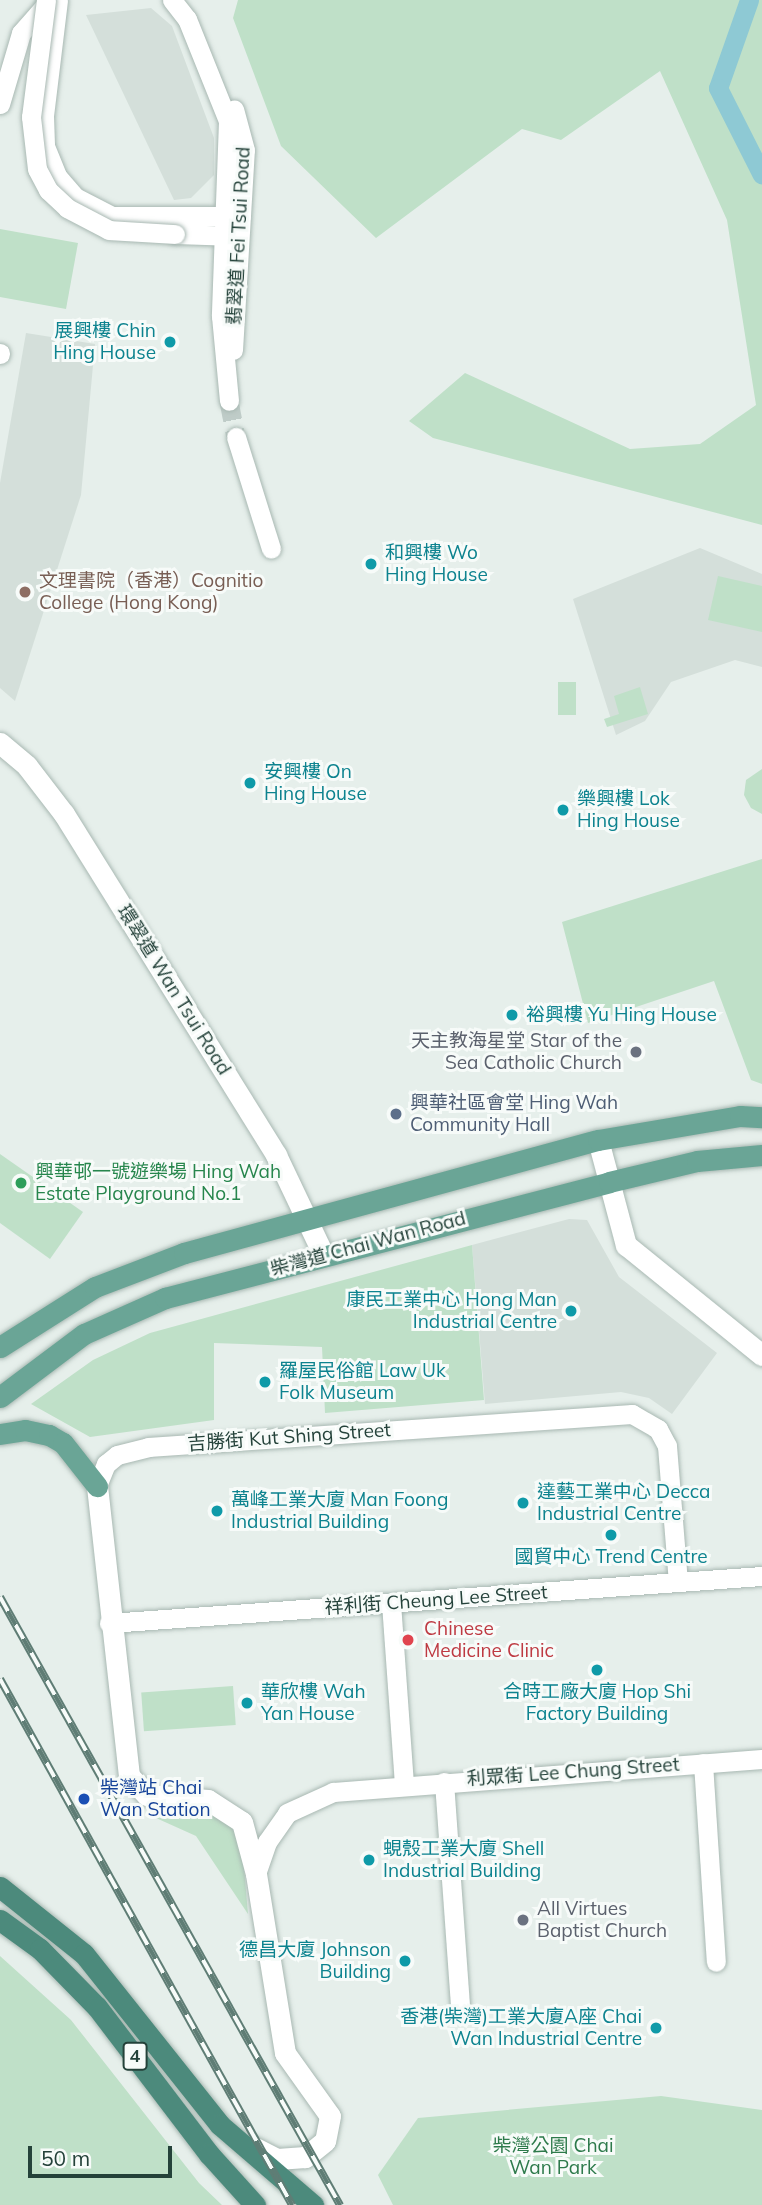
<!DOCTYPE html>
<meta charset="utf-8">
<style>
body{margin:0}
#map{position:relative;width:762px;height:2205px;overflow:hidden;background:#e6efeb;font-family:Mulish,"Noto Sans TC",sans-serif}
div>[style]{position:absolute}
.built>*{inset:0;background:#d4dfda}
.green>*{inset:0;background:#bfe0c8;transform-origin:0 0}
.canal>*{height:19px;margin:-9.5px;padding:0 9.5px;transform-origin:9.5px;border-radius:9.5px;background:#8ec9d4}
.minor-tunnel>*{height:19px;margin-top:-9.5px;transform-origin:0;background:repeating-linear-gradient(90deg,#bfccc8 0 19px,transparent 0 29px)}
.roads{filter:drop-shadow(0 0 2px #a8b8b2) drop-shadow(0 0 2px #a8b8b2)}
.minor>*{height:19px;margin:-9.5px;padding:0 9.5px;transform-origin:9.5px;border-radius:9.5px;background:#fff}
.tertiary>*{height:21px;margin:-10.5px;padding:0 10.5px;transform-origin:10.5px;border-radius:10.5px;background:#fff}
.primary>*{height:21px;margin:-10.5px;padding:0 10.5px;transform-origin:10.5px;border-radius:10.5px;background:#6aa596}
.trunk>*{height:21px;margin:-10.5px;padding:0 10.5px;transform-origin:10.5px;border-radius:10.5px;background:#4c8a7c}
.rail>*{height:8px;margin-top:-4px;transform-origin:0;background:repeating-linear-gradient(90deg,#f7fbf9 0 16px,#5f7d75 0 32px);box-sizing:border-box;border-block:2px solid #5f7d75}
.bridges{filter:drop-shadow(0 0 2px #a8b8b2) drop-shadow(0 0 2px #a8b8b2)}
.minor-bridge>*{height:19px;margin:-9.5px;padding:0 9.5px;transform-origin:9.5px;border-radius:9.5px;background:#fff}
.dots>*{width:19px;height:19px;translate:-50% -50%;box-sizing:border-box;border:4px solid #f7fbf9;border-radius:50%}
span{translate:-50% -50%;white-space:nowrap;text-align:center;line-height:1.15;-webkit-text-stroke:6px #f7fbf9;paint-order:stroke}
.shield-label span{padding:2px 5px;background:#f7fbf9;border:2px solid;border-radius:5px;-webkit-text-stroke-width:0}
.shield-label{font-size:18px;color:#24423a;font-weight:700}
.street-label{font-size:19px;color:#24423a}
.culture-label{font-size:19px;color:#0d838f}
.right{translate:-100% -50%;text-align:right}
.left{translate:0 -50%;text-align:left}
.education-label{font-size:19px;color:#785e54}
.worship-label{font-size:19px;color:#5b616d}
.service-label{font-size:19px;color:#4e5e75}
.leisure-label{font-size:19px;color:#27864d}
.health-label{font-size:19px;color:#be3a42}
.transit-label{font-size:19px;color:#164399}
.park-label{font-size:19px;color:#2d7a4b}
.scale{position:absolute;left:28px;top:2146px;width:144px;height:32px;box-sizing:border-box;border:4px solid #24423a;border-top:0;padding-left:9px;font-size:21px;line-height:24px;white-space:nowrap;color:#24423a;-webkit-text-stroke:5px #f7fbf9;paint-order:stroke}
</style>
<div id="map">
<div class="built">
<i style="clip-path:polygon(151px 8px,172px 26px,214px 138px,214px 175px,191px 198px,174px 200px,86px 15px)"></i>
<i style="clip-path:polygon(26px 333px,95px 344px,81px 495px,15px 701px,0 688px,0 483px)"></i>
<i style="clip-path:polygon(700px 548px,762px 574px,762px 667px,735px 660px,671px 682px,645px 721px,616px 735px,573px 599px)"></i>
<i style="clip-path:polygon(569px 1219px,587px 1220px,619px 1277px,717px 1353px,672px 1414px,649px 1398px,621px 1392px,485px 1404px,472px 1245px)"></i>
</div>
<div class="green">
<i style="clip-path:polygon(238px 0,762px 0,762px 525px,433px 438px,409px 421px,465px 373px,630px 449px,700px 444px,756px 405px,727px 220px,660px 71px,561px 140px,522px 129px,376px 238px,281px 146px,233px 18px)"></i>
<i style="clip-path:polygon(0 229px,78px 243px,66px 309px,0 297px)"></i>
<i style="clip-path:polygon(718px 576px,762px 586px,762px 632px,708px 620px)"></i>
<i style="left:558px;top:682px;width:18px;height:33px"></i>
<i style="clip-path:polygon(640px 687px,648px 714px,607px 727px,604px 719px,619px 714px,614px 696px)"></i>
<i style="clip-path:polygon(762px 769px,762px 814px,751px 808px,744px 795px,746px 780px)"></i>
<i style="clip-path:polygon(762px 859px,762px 1084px,751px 1080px,714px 981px,588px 1023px,562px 922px)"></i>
<i style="clip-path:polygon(0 1154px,83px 1212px,50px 1259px,0 1223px)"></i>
<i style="clip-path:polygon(472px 1245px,484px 1400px,325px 1413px,322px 1347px,214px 1343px,214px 1420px,90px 1437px,31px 1404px,93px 1360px,150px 1333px)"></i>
<i style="left:233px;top:1686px;width:39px;height:92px;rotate:86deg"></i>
<i style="clip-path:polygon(214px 1811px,231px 1819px,242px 1844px,248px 1914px,196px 1836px,156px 1818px)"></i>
<i style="clip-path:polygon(0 1956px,71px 2020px,199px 2183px,222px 2205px,0 2205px)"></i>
<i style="clip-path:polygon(661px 2096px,762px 2110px,762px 2205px,393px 2205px,378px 2175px,418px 2118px)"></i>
</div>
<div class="canal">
<i style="left:749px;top:0;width:93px;rotate:109.4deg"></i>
<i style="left:718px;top:88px;width:97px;rotate:63.2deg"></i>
</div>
<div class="minor-tunnel">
<i style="left:229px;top:401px;width:37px;rotate:79deg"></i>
</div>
<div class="roads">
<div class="minor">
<i style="left:58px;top:0;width:117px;rotate:96.9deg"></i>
<i style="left:44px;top:116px;width:30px;rotate:88deg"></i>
<i style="left:45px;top:146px;width:32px;rotate:68deg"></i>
<i style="left:57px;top:176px;width:28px;rotate:49deg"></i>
<i style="left:75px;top:197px;width:42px;rotate:27.2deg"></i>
<i style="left:112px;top:216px;width:129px"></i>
<i style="left:172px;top:0;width:24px;rotate:52deg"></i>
<i style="left:187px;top:19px;width:110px;rotate:68.1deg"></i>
<i style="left:228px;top:121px;width:195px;rotate:92.1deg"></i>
<i style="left:221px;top:316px;width:85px;rotate:84.6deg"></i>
<i style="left:0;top:104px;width:74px;rotate:-73.5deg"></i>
<i style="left:21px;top:33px;width:44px;rotate:-48.7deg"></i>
<i style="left:175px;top:234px;width:61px;rotate:1.9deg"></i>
<i style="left:233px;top:350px;width:200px;rotate:-86.6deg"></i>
<i style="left:245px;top:150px;width:42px;rotate:-105deg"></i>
<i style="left:0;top:354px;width:1px;rotate:-90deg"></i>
<i style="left:236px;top:437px;width:117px;rotate:72.6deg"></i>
<i style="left:97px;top:1486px;width:24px;rotate:-68deg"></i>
<i style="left:106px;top:1464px;width:14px;rotate:-39deg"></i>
<i style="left:117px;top:1455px;width:32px;rotate:-14deg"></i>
<i style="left:148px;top:1447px;width:485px;rotate:-3.9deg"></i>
<i style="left:632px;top:1414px;width:30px;rotate:30deg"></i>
<i style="left:658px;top:1429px;width:19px;rotate:62deg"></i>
<i style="left:667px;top:1446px;width:136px;rotate:85.4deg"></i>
<i style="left:391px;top:1603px;width:182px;rotate:85.9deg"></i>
<i style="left:109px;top:1623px;width:655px;rotate:-4.12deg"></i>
<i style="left:703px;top:1763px;width:199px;rotate:86.3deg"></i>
<i style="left:444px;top:1782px;width:225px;rotate:85.9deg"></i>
<i style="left:256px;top:1874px;width:34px;rotate:-71deg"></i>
<i style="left:267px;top:1842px;width:35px;rotate:-55deg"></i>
<i style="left:287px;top:1813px;width:51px;rotate:-24.5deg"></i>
<i style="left:333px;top:1792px;width:430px;rotate:-4.4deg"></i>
</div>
<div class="tertiary">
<i style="left:0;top:743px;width:35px;rotate:40deg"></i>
<i style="left:27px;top:766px;width:61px;rotate:52.4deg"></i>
<i style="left:64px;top:814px;width:402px;rotate:58.1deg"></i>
<i style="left:276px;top:1155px;width:110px;rotate:64.6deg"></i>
<i style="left:598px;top:1140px;width:109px;rotate:75.1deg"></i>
<i style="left:626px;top:1245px;width:175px;rotate:39deg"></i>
<i style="left:97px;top:1486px;width:292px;rotate:83.7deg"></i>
<i style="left:129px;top:1776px;width:26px;rotate:47deg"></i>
<i style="left:147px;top:1795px;width:61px;rotate:4.7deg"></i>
<i style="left:208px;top:1800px;width:40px;rotate:32.9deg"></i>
<i style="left:242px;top:1822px;width:54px;rotate:74.9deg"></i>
<i style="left:256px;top:1874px;width:181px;rotate:80.8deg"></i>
<i style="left:285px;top:2053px;width:77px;rotate:54.5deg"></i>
<i style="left:330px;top:2116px;width:25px;rotate:101deg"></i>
<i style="left:325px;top:2141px;width:26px;rotate:141deg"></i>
<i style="left:305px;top:2157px;width:28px;rotate:176deg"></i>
<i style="left:277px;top:2159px;width:28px;rotate:-153deg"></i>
</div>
<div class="primary">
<i style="left:0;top:1347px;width:112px;rotate:-32.3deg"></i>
<i style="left:95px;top:1287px;width:95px;rotate:-20.9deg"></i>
<i style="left:184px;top:1253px;width:429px;rotate:-15.3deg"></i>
<i style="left:598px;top:1140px;width:144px;rotate:-9.6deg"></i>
<i style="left:740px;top:1116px;width:22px;rotate:3deg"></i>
<i style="left:0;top:1397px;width:105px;rotate:-36.9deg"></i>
<i style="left:84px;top:1334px;width:89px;rotate:-24deg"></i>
<i style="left:165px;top:1298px;width:459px;rotate:-14.6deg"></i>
<i style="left:609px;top:1182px;width:90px;rotate:-13.4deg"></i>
<i style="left:697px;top:1161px;width:65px;rotate:-5.3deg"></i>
<i style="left:0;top:1434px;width:25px;rotate:-9deg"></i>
<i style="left:25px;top:1430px;width:25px;rotate:12deg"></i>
<i style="left:49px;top:1435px;width:16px;rotate:30deg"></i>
<i style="left:63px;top:1443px;width:55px;rotate:51.7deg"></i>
</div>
<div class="trunk">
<i style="left:0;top:1887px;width:107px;rotate:38.6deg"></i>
<i style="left:84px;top:1954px;width:218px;rotate:51.5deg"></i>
<i style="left:220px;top:2125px;width:123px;rotate:40.7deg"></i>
<i style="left:0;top:1920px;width:49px;rotate:35.9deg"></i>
<i style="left:40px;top:1949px;width:81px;rotate:45.5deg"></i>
<i style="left:97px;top:2007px;width:185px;rotate:52.7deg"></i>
<i style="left:209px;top:2154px;width:69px;rotate:48deg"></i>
</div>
</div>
<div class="rail">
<i style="left:0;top:1597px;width:697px;rotate:60.79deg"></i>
<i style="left:0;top:1679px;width:602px;rotate:60.96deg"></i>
</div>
<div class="bridges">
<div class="minor-bridge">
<i style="left:46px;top:0;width:118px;rotate:97.3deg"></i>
<i style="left:31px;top:117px;width:52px;rotate:83.4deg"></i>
<i style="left:37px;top:169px;width:24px;rotate:62deg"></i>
<i style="left:48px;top:190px;width:26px;rotate:43deg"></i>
<i style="left:67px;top:208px;width:47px;rotate:27.6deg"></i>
<i style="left:109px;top:230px;width:66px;rotate:3.5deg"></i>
</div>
</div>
<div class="dots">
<i style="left:170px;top:342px;background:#0f9aa8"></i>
<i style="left:371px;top:564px;background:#0f9aa8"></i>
<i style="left:25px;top:592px;background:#8d6e63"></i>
<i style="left:250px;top:783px;background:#0f9aa8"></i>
<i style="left:563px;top:810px;background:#0f9aa8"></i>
<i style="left:512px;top:1015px;background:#0f9aa8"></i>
<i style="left:636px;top:1052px;background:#6b7280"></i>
<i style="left:396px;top:1114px;background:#5c6f8a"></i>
<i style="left:21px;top:1183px;background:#2e9e5b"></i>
<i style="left:571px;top:1311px;background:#0f9aa8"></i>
<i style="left:265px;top:1382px;background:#0f9aa8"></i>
<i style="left:523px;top:1503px;background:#0f9aa8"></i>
<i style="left:217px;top:1511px;background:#0f9aa8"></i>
<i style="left:611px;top:1535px;background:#0f9aa8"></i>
<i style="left:408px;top:1640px;background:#e0444e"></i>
<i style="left:597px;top:1670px;background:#0f9aa8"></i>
<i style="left:247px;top:1703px;background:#0f9aa8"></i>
<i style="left:84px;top:1799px;background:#1a4fb4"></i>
<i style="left:369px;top:1860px;background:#0f9aa8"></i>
<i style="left:523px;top:1920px;background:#6b7280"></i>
<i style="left:405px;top:1961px;background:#0f9aa8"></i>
<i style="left:656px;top:2028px;background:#0f9aa8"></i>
</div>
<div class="shield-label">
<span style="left:135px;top:2056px">4</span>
</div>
<div class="street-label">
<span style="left:239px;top:236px;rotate:-87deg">翡翠道 Fei Tsui Road</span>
<span style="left:174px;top:990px;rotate:58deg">環翠道 Wan Tsui Road</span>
<span style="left:368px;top:1244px;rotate:-15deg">柴灣道 Chai Wan Road</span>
<span style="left:289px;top:1437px;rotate:-4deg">吉勝街 Kut Shing Street</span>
<span style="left:436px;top:1600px;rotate:-4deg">祥利街 Cheung Lee Street</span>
<span style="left:573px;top:1772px;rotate:-4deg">利眾街 Lee Chung Street</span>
</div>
<div class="culture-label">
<span class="right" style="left:156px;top:342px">展興樓 Chin<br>Hing House</span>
<span class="left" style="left:385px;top:564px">和興樓 Wo<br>Hing House</span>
<span class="left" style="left:264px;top:783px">安興樓 On<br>Hing House</span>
<span class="left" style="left:577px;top:810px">樂興樓 Lok<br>Hing House</span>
<span class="left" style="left:526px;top:1015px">裕興樓 Yu Hing House</span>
<span class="right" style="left:557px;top:1311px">康民工業中心 Hong Man<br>Industrial Centre</span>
<span class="left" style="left:279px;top:1382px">羅屋民俗館 Law Uk<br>Folk Museum</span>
<span class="left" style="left:537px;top:1503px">達藝工業中心 Decca<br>Industrial Centre</span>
<span class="left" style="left:231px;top:1511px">萬峰工業大廈 Man Foong<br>Industrial Building</span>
<span style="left:611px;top:1557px">國貿中心 Trend Centre</span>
<span class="left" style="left:261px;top:1703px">華欣樓 Wah<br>Yan House</span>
<span style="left:597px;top:1703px">合時工廠大廈 Hop Shi<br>Factory Building</span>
<span class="left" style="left:383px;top:1860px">蜆殼工業大廈 Shell<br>Industrial Building</span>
<span class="right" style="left:391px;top:1961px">德昌大廈 Johnson<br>Building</span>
<span class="right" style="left:642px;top:2028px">香港(柴灣)工業大廈A座 Chai<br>Wan Industrial Centre</span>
</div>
<div class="education-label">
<span class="left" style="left:39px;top:592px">文理書院（香港）Cognitio<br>College (Hong Kong)</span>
</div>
<div class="worship-label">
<span class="right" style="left:622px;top:1052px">天主教海星堂 Star of the<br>Sea Catholic Church</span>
<span class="left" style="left:537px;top:1920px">All Virtues<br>Baptist Church</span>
</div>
<div class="service-label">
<span class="left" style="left:410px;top:1114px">興華社區會堂 Hing Wah<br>Community Hall</span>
</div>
<div class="leisure-label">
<span class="left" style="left:35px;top:1183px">興華邨一號遊樂場 Hing Wah<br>Estate Playground No.1</span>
</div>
<div class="health-label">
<span class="left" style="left:424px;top:1640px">Chinese<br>Medicine Clinic</span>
</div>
<div class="transit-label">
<span class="left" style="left:100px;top:1799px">柴灣站 Chai<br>Wan Station</span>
</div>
<div class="park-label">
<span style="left:553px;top:2157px">柴灣公園 Chai<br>Wan Park</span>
</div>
<div class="scale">50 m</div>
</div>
